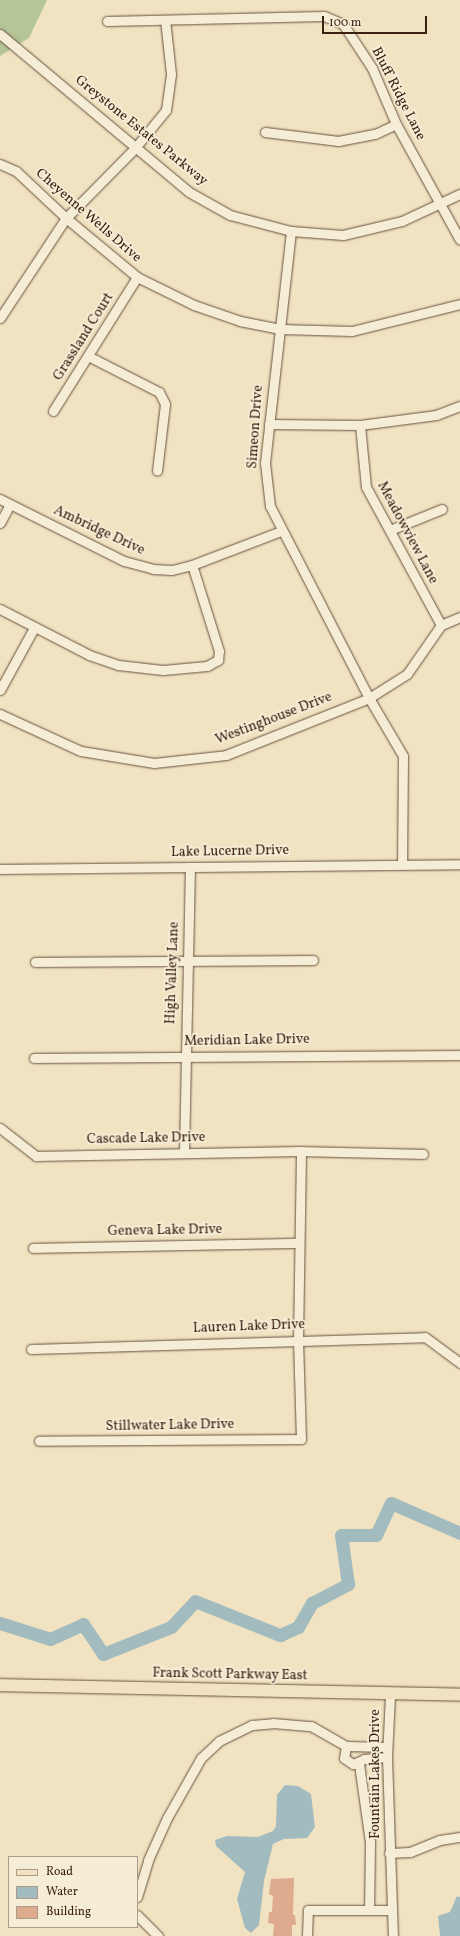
<!DOCTYPE html>
<style>
body{margin:0}
#map{position:relative;width:460px;height:1936px;overflow:hidden;background:#f1e3c2;font-family:Vollkorn,serif}
div>[style]{position:absolute}
.green>*{inset:0;background:#b6c597}
.water>*{inset:0;background:#a2bbbf}
.river>*{height:13px;margin:-6.5px;padding:0 6.5px;transform-origin:6.5px;border-radius:6.5px;background:#a2bbbf}
.building>*{inset:0;background:#deab8f}
.roads{filter:drop-shadow(0 0 1px #68513d) drop-shadow(0 0 1px #68513d)}
.minor>*{height:9px;margin:-4.5px;padding:0 4.5px;transform-origin:4.5px;border-radius:4.5px;background:#f6edd7}
.major>*{height:12px;margin:-6px;padding:0 6px;transform-origin:6px;border-radius:6px;background:#f1e3c2}
span{translate:-50% -50%;white-space:nowrap;text-align:center;line-height:1.15;-webkit-text-stroke:3.5px #f6edd7;paint-order:stroke}
.street-label{font-size:14px;color:#3a2011}
.legend{position:absolute;left:8px;top:1856px;width:130px;height:72px;box-sizing:border-box;background:#f6edd7;border:1px solid #ab9b88;margin:0;padding:5px 7px;list-style:none;font-size:12px;color:#3a2011}
.legend li{display:flex;align-items:center;gap:8px;height:20px}
.legend b{width:20px;border:1px solid #ab9b88}
.scale{position:absolute;left:322px;top:16px;width:105px;height:18px;box-sizing:border-box;border:2px solid #3a2011;border-top:0;padding-left:5px;font-size:12px;line-height:14px;white-space:nowrap;color:#3a2011;-webkit-text-stroke:3px #f6edd7;paint-order:stroke}
</style>
<div id="map">
<div class="green">
<i style="clip-path:polygon(0 0,47px 0,29px 38px,0 56px)"></i>
</div>
<div class="water">
<i style="clip-path:polygon(285px 1785px,298px 1786px,311px 1794px,315px 1827px,307px 1838px,284px 1839px,273px 1844px,264px 1881px,259px 1925px,251px 1933px,245px 1928px,237px 1899px,245px 1872px,216px 1846px,215px 1840px,227px 1836px,258px 1837px,273px 1831px,276px 1826px,277px 1795px)"></i>
<i style="clip-path:polygon(457px 1896px,460px 1897px,460px 1936px,440px 1936px,438px 1916px,450px 1912px)"></i>
</div>
<div class="river">
<i style="left:0;top:1623px;width:52px;rotate:17.7deg"></i>
<i style="left:50px;top:1639px;width:36px;rotate:-24deg"></i>
<i style="left:83px;top:1624px;width:36px;rotate:56deg"></i>
<i style="left:103px;top:1654px;width:73px;rotate:-21.7deg"></i>
<i style="left:171px;top:1627px;width:35px;rotate:-47deg"></i>
<i style="left:195px;top:1601px;width:92px;rotate:21.8deg"></i>
<i style="left:280px;top:1635px;width:20px;rotate:-24deg"></i>
<i style="left:298px;top:1627px;width:28px;rotate:-60deg"></i>
<i style="left:312px;top:1603px;width:41px;rotate:-27.8deg"></i>
<i style="left:348px;top:1584px;width:49px;rotate:-98.1deg"></i>
<i style="left:341px;top:1535px;width:35px"></i>
<i style="left:376px;top:1535px;width:35px;rotate:-65deg"></i>
<i style="left:391px;top:1503px;width:75px;rotate:23.5deg"></i>
</div>
<div class="building">
<i style="clip-path:polygon(294px 1878px,293px 1915px,295px 1915px,296px 1925px,292px 1925px,292px 1936px,273px 1936px,274px 1924px,268px 1923px,269px 1912px,272px 1912px,273px 1896px,269px 1894px,271px 1879px)"></i>
</div>
<div class="roads">
<div class="minor">
<i style="left:107px;top:21px;width:217px;rotate:-1.3deg"></i>
<i style="left:324px;top:16px;width:21px;rotate:23deg"></i>
<i style="left:343px;top:24px;width:53px;rotate:56.6deg"></i>
<i style="left:372px;top:68px;width:61px;rotate:66.8deg"></i>
<i style="left:396px;top:124px;width:132px;rotate:61.1deg"></i>
<i style="left:0;top:34px;width:246px;rotate:39.9deg"></i>
<i style="left:189px;top:192px;width:47px;rotate:29.3deg"></i>
<i style="left:230px;top:215px;width:63px;rotate:14.7deg"></i>
<i style="left:291px;top:231px;width:52px;rotate:4.4deg"></i>
<i style="left:343px;top:235px;width:61px;rotate:-13.3deg"></i>
<i style="left:402px;top:221px;width:64px;rotate:-25deg"></i>
<i style="left:265px;top:132px;width:74px;rotate:7deg"></i>
<i style="left:338px;top:141px;width:38px;rotate:-11deg"></i>
<i style="left:375px;top:134px;width:23px;rotate:-25deg"></i>
<i style="left:0;top:164px;width:17px;rotate:24deg"></i>
<i style="left:16px;top:171px;width:69px;rotate:43.2deg"></i>
<i style="left:66px;top:218px;width:92px;rotate:39.7deg"></i>
<i style="left:137px;top:277px;width:64px;rotate:26.2deg"></i>
<i style="left:194px;top:305px;width:49px;rotate:19.2deg"></i>
<i style="left:240px;top:321px;width:41px;rotate:11.3deg"></i>
<i style="left:280px;top:329px;width:72px;rotate:1.6deg"></i>
<i style="left:352px;top:331px;width:111px;rotate:-14deg"></i>
<i style="left:291px;top:231px;width:233px;rotate:96.4deg"></i>
<i style="left:265px;top:463px;width:43px;rotate:83.4deg"></i>
<i style="left:270px;top:506px;width:216px;rotate:62.7deg"></i>
<i style="left:369px;top:698px;width:67px;rotate:59.6deg"></i>
<i style="left:403px;top:756px;width:108px;rotate:90.5deg"></i>
<i style="left:0;top:318px;width:120px;rotate:-56.6deg"></i>
<i style="left:66px;top:218px;width:98px;rotate:-45.4deg"></i>
<i style="left:135px;top:148px;width:49px;rotate:-50.8deg"></i>
<i style="left:166px;top:110px;width:36px;rotate:-82deg"></i>
<i style="left:171px;top:74px;width:54px;rotate:-96.3deg"></i>
<i style="left:88px;top:356px;width:80px;rotate:26.9deg"></i>
<i style="left:159px;top:392px;width:13px;rotate:63deg"></i>
<i style="left:165px;top:404px;width:67px;rotate:96.8deg"></i>
<i style="left:53px;top:411px;width:158px;rotate:-57.9deg"></i>
<i style="left:269px;top:424px;width:91px;rotate:0.6deg"></i>
<i style="left:360px;top:425px;width:77px;rotate:-7.5deg"></i>
<i style="left:436px;top:415px;width:26px;rotate:-21deg"></i>
<i style="left:360px;top:425px;width:62px;rotate:84.5deg"></i>
<i style="left:366px;top:487px;width:157px;rotate:61.5deg"></i>
<i style="left:0;top:499px;width:139px;rotate:26.6deg"></i>
<i style="left:124px;top:561px;width:30px;rotate:15deg"></i>
<i style="left:153px;top:569px;width:19px;rotate:3deg"></i>
<i style="left:172px;top:570px;width:21px;rotate:-14deg"></i>
<i style="left:192px;top:565px;width:95px;rotate:-20.9deg"></i>
<i style="left:0;top:523px;width:21px;rotate:-62deg"></i>
<i style="left:390px;top:530px;width:56px;rotate:-22deg"></i>
<i style="left:0;top:609px;width:100px;rotate:27.3deg"></i>
<i style="left:89px;top:655px;width:31px;rotate:19deg"></i>
<i style="left:118px;top:665px;width:45px;rotate:6.3deg"></i>
<i style="left:163px;top:670px;width:44px;rotate:-5.2deg"></i>
<i style="left:207px;top:666px;width:13px;rotate:-29deg"></i>
<i style="left:218px;top:660px;width:9px;rotate:-84deg"></i>
<i style="left:219px;top:651px;width:90px;rotate:-107.4deg"></i>
<i style="left:0;top:690px;width:71px;rotate:-61.3deg"></i>
<i style="left:0;top:714px;width:89px;rotate:24.6deg"></i>
<i style="left:81px;top:751px;width:74px;rotate:9.3deg"></i>
<i style="left:154px;top:763px;width:72px;rotate:-6.3deg"></i>
<i style="left:226px;top:755px;width:154px;rotate:-21.7deg"></i>
<i style="left:369px;top:698px;width:45px;rotate:-32.3deg"></i>
<i style="left:407px;top:674px;width:60px;rotate:-55.2deg"></i>
<i style="left:441px;top:625px;width:21px;rotate:-23deg"></i>
<i style="left:0;top:869px;width:460px;rotate:-0.6deg"></i>
<i style="left:35px;top:962px;width:278px;rotate:-0.4deg"></i>
<i style="left:34px;top:1058px;width:426px;rotate:-0.4deg"></i>
<i style="left:0;top:1128px;width:46px;rotate:37.9deg"></i>
<i style="left:36px;top:1156px;width:265px;rotate:-1.1deg"></i>
<i style="left:301px;top:1151px;width:188px;rotate:90.9deg"></i>
<i style="left:298px;top:1339px;width:100px;rotate:88.3deg"></i>
<i style="left:301px;top:1439px;width:262px;rotate:179.6deg"></i>
<i style="left:301px;top:1151px;width:122px;rotate:1.4deg"></i>
<i style="left:184px;top:1152px;width:285px;rotate:-88.8deg"></i>
<i style="left:33px;top:1248px;width:266px;rotate:-1.1deg"></i>
<i style="left:31px;top:1349px;width:394px;rotate:-1.7deg"></i>
<i style="left:425px;top:1337px;width:44px;rotate:36.6deg"></i>
<i style="left:390px;top:1695px;width:62px;rotate:92.8deg"></i>
<i style="left:387px;top:1757px;width:179px;rotate:88.1deg"></i>
<i style="left:346px;top:1746px;width:12px;rotate:99deg"></i>
<i style="left:344px;top:1758px;width:11px;rotate:34deg"></i>
<i style="left:353px;top:1764px;width:12px;rotate:-24deg"></i>
<i style="left:364px;top:1759px;width:23px;rotate:-5deg"></i>
<i style="left:359px;top:1764px;width:79px;rotate:82deg"></i>
<i style="left:370px;top:1842px;width:68px;rotate:90.8deg"></i>
<i style="left:389px;top:1853px;width:21px;rotate:-3deg"></i>
<i style="left:410px;top:1852px;width:32px;rotate:-22deg"></i>
<i style="left:440px;top:1840px;width:20px;rotate:-9deg"></i>
<i style="left:137px;top:1897px;width:39px;rotate:-73deg"></i>
<i style="left:148px;top:1860px;width:46px;rotate:-65.7deg"></i>
<i style="left:167px;top:1818px;width:69px;rotate:-60.5deg"></i>
<i style="left:201px;top:1758px;width:25px;rotate:-43deg"></i>
<i style="left:219px;top:1741px;width:37px;rotate:-26deg"></i>
<i style="left:252px;top:1725px;width:21px;rotate:-5deg"></i>
<i style="left:273px;top:1723px;width:38px;rotate:5deg"></i>
<i style="left:311px;top:1726px;width:40px;rotate:29.7deg"></i>
<i style="left:346px;top:1746px;width:41px;rotate:1.4deg"></i>
<i style="left:137px;top:1915px;width:30px;rotate:45deg"></i>
<i style="left:307px;top:1936px;width:26px;rotate:-88deg"></i>
<i style="left:308px;top:1910px;width:83px"></i>
</div>
<div class="major">
<i style="left:0;top:1685px;width:460px;rotate:1.2deg"></i>
</div>
</div>
<div class="street-label">
<span style="left:398px;top:94px;rotate:63deg">Bluff Ridge Lane</span>
<span style="left:141px;top:131px;rotate:39deg">Greystone Estates Parkway</span>
<span style="left:88px;top:216px;rotate:41deg">Cheyenne Wells Drive</span>
<span style="left:84px;top:337px;rotate:-58deg">Grassland Court</span>
<span style="left:256px;top:427px;rotate:-86deg">Simeon Drive</span>
<span style="left:99px;top:531px;rotate:25deg">Ambridge Drive</span>
<span style="left:407px;top:533px;rotate:62deg">Meadowview Lane</span>
<span style="left:274px;top:719px;rotate:-21deg">Westinghouse Drive</span>
<span style="left:230px;top:852px;rotate:-1deg">Lake Lucerne Drive</span>
<span style="left:173px;top:973px;rotate:-88deg">High Valley Lane</span>
<span style="left:247px;top:1041px;rotate:-1deg">Meridian Lake Drive</span>
<span style="left:146px;top:1139px;rotate:-1deg">Cascade Lake Drive</span>
<span style="left:165px;top:1231px;rotate:-1deg">Geneva Lake Drive</span>
<span style="left:249px;top:1327px;rotate:-2deg">Lauren Lake Drive</span>
<span style="left:170px;top:1426px;rotate:-1deg">Stillwater Lake Drive</span>
<span style="left:230px;top:1675px;rotate:1deg">Frank Scott Parkway East</span>
<span style="left:376px;top:1774px;rotate:-90deg">Fountain Lakes Drive</span>
</div>
<ul class="legend">
<li><b style="height:5px;background:#f1e3c2"></b>Road</li>
<li><b style="height:11px;background:#a2bbbf"></b>Water</li>
<li><b style="height:11px;background:#deab8f"></b>Building</li>
</ul>
<div class="scale">100 m</div>
</div>
